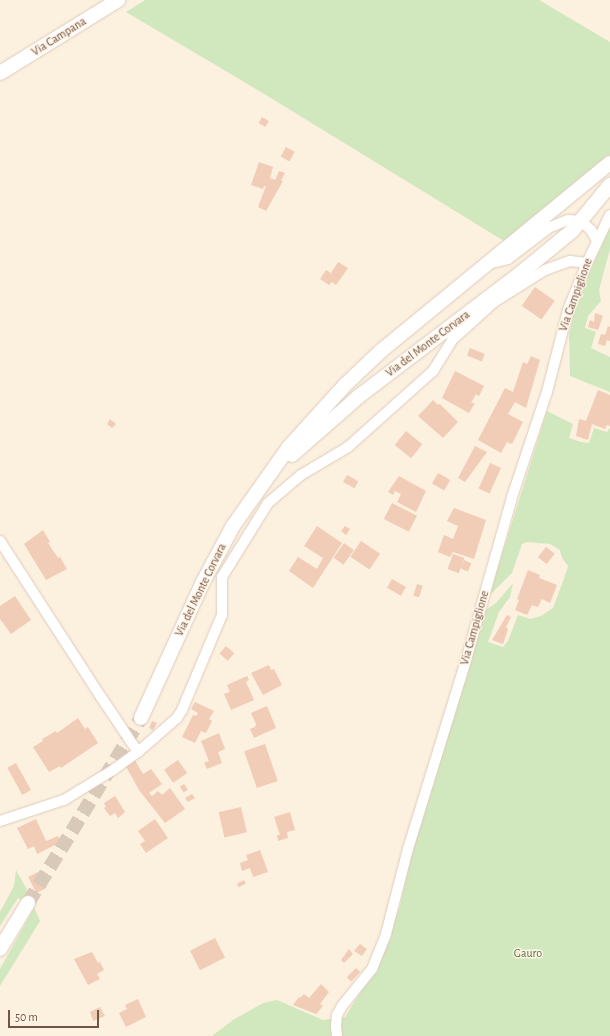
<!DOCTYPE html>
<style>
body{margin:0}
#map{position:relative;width:610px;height:1036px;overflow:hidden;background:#fcf0df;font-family:"Alegreya Sans",sans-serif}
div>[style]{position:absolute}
.green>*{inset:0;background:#d1e8bf}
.building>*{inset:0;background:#f1ccb7;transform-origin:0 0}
.secondary-tunnel>*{height:14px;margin-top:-7px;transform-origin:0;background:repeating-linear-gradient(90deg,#d9c9b9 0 14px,transparent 0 21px)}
.roads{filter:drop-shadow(0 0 1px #dfcbbc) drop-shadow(0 0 1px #dfcbbc)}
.street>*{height:10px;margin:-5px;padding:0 5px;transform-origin:5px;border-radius:5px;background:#fff}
.secondary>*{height:14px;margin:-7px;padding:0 7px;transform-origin:7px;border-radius:7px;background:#fff}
span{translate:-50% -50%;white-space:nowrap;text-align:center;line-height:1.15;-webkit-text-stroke:3px #fff4e5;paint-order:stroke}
.street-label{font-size:12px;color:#715548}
.park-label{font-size:12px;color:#527840}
.scale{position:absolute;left:8px;top:1010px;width:91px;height:18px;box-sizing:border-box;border:2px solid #715548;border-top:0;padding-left:5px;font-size:12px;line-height:14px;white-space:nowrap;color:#715548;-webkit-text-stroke:3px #fff4e5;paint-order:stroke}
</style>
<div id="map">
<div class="green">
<i style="clip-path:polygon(145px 0,539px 0,610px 42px,610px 155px,504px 241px,266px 95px,126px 12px)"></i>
<i style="clip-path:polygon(610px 228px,610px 249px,599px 290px,601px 301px,588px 316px,585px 328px,596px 332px,591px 348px,610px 357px,610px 392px,570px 376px,569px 336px,573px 314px,589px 273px)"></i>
<i style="clip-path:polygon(547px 411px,573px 424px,569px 438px,581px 442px,589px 443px,594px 428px,607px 432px,610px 428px,610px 1036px,212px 1036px,233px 1020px,263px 1003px,277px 1000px,323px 1020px,345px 1017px,377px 965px,400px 906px,413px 846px,484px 611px,496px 603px,513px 583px,510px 597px,499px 612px,488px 642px,503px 647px,508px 641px,518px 615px,530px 619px,541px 616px,553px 608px,566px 573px,568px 566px,562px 558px,560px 550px,550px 544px,527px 542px,522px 544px,512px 573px,489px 596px)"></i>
<i style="clip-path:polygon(16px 870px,26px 888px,40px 921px,0 986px,0 969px,34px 908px,18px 898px,0 926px,0 912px,14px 886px)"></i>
</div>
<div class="building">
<i style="left:262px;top:117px;width:8px;height:7px;rotate:30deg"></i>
<i style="left:286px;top:147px;width:10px;height:11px;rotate:29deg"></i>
<i style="clip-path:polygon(259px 162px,273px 167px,270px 178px,275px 180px,279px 171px,285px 173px,281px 181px,283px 181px,266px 211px,258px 207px,266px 186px,264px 186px,263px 189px,251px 185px)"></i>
<i style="clip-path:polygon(338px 262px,348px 268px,336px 285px,332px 282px,329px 285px,320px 279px,326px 270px,331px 273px)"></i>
<i style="left:535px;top:287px;width:24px;height:23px;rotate:35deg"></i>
<i style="clip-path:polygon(595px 313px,603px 316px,598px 330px,588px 327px,590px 320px,594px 322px)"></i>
<i style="clip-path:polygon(608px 326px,610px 327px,610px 341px,607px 340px,605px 346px,598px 344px,601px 334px,605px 335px)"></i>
<i style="left:470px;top:348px;width:16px;height:8px;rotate:22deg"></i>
<i style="clip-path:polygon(531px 356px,540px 360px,526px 408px,515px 402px,508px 414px,523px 422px,512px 444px,507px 442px,501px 453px,478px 440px,505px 388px,513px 392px,523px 362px,527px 364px)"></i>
<i style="clip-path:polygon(455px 371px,484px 386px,479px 396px,476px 394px,471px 403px,475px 403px,469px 413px,442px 398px)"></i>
<i style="clip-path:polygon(598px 390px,610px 395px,610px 426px,607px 425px,605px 429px,592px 424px,588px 440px,576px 436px,579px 419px,586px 421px)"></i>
<i style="clip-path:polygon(433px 400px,438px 405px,440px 404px,458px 422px,443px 438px,418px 416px)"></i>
<i style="clip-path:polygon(110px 419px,116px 424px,112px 428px,107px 424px)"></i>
<i style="left:406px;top:431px;width:21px;height:18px;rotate:39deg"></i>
<i style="clip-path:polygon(475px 446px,487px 452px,465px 482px,458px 478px)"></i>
<i style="left:490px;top:463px;width:12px;height:28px;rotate:24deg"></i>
<i style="left:438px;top:473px;width:14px;height:12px;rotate:30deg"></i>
<i style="left:347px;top:475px;width:13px;height:8px;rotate:29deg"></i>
<i style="clip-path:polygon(399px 476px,426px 491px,416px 512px,397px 502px,401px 494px,395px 491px,393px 495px,388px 492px)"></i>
<i style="left:392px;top:503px;width:28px;height:18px;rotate:27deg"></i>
<i style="clip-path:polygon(454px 508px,486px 520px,474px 559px,453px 552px,450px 557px,438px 552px,444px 535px,453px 539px,458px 526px,447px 521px)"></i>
<i style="clip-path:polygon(317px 526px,342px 543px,313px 588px,289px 571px,298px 557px,317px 569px,319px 565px,323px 558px,304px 546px)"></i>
<i style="clip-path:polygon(345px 526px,350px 529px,346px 535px,341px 531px)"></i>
<i style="clip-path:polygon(43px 530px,50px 542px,48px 543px,58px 558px,60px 557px,67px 569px,46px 580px,24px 544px)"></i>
<i style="left:361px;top:541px;width:23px;height:19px;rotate:34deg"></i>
<i style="left:344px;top:543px;width:12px;height:18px;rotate:35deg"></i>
<i style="left:546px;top:547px;width:11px;height:13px;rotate:38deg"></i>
<i style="left:453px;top:554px;width:12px;height:16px;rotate:20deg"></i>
<i style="left:464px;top:560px;width:8px;height:9px;rotate:23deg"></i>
<i style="clip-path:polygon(528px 570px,540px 575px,539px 578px,557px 585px,550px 603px,542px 599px,538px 607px,532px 605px,527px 615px,515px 610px,519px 600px,517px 599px)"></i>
<i style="left:392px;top:579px;width:16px;height:10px;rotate:30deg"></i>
<i style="left:417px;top:584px;width:6px;height:12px;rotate:18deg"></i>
<i style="clip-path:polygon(15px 596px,31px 620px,11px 634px,0 619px,0 606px)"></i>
<i style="clip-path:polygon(507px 615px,511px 617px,506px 627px,508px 629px,503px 644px,492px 640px)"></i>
<i style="left:226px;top:646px;width:11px;height:10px;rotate:41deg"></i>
<i style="clip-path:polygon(269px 665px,271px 670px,274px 669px,282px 685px,263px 695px,251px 673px)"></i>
<i style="clip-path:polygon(247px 676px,249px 680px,246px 682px,254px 700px,231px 710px,224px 694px,230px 692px,227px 685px)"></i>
<i style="clip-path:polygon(195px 702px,214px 711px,209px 719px,212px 721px,206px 733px,201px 731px,195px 743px,182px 737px,193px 715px,196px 716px,198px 713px,191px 709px)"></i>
<i style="clip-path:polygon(267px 706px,276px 728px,254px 738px,250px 729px,255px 727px,256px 724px,251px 713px)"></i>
<i style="clip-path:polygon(78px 718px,85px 729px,88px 727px,98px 743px,61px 768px,60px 766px,49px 772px,33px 747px,43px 741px,42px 739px,56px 731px,57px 733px)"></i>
<i style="clip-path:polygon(152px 721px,157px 723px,153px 730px,149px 728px)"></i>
<i style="clip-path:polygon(219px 733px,225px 749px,218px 752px,222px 763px,207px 769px,204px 763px,209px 761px,201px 741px)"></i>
<i style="left:265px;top:744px;width:39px;height:22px;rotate:71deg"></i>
<i style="clip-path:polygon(133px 757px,143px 774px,151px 769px,162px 784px,149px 793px,152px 796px,158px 791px,162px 795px,170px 788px,185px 809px,165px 823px,139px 790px,124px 763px)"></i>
<i style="left:178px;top:760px;width:16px;height:17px;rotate:55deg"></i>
<i style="left:16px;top:763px;width:31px;height:10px;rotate:61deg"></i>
<i style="left:184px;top:784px;width:7px;height:5px;rotate:56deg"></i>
<i style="clip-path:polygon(192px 794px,195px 798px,188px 802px,185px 798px)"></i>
<i style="clip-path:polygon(115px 796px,125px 812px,118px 818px,115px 813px,110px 816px,104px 808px,106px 807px,104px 803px)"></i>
<i style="left:241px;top:807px;width:26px;height:23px;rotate:77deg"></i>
<i style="clip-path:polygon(290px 812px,295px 830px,287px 832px,288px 838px,278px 841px,277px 835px,280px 835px,274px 817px)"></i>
<i style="clip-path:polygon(36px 819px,46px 841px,58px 836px,61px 842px,37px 854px,34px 846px,28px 849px,17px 828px)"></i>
<i style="clip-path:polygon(155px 819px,168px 838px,146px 853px,140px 844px,145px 841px,138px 831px)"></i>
<i style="clip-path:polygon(260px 850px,268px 872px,253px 877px,250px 868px,242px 871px,240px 863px,248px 860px,246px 855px)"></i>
<i style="left:38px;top:872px;width:18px;height:11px;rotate:63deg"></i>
<i style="left:244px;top:880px;width:4px;height:8px;rotate:63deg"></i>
<i style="left:215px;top:938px;width:22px;height:28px;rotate:63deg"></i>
<i style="clip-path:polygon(360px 944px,367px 949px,362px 956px,354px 951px)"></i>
<i style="clip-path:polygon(349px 949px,353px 954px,344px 963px,341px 960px)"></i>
<i style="clip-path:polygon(92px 952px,98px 963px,100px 962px,104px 970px,97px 974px,100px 979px,88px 985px,74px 959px)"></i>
<i style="left:356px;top:968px;width:6px;height:13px;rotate:45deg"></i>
<i style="clip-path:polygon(321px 984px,329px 992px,320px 1004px,323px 1006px,316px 1014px,293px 1005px,299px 997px,300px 998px,304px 994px,309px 998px)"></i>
<i style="clip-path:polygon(138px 999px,146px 1017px,126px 1027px,119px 1013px,127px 1009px,125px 1005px)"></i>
<i style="clip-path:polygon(100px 1007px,105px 1016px,93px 1021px,90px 1012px)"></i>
</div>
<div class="secondary-tunnel">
<i style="left:28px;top:903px;width:217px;rotate:-58.6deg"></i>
</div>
<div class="roads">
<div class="street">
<i style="left:488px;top:264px;width:21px;rotate:-14deg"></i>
<i style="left:508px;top:259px;width:53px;rotate:-37.3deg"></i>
<i style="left:550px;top:227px;width:19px;rotate:-21deg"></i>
<i style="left:568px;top:220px;width:13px;rotate:4deg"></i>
<i style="left:581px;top:221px;width:13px;rotate:42deg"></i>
<i style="left:591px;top:230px;width:13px;rotate:61deg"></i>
<i style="left:0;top:541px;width:186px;rotate:57.1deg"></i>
<i style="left:101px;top:697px;width:66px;rotate:56.1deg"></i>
<i style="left:0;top:821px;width:67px;rotate:-18.2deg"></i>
<i style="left:64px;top:800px;width:57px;rotate:-31.5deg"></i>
<i style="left:113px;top:770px;width:31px;rotate:-36deg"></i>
<i style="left:138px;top:752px;width:52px;rotate:-41.1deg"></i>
<i style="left:177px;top:718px;width:9px;rotate:-58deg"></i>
<i style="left:182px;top:710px;width:103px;rotate:-67.2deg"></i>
<i style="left:222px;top:615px;width:38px;rotate:-90deg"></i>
<i style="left:222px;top:577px;width:87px;rotate:-58.1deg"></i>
<i style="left:268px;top:503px;width:43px;rotate:-40.3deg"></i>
<i style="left:301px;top:475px;width:55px;rotate:-30.8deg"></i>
<i style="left:348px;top:447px;width:114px;rotate:-41.8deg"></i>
<i style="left:433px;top:371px;width:36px;rotate:-58deg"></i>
<i style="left:452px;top:340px;width:57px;rotate:-42.1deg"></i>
<i style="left:494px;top:302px;width:60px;rotate:-32.1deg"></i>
<i style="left:545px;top:270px;width:27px;rotate:-20deg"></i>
<i style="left:570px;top:261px;width:17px;rotate:7deg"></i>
<i style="left:337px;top:1036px;width:10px;rotate:-96deg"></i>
<i style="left:336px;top:1026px;width:11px;rotate:-85deg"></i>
<i style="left:337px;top:1015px;width:10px;rotate:-61deg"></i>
<i style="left:342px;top:1006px;width:48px;rotate:-51deg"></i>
<i style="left:372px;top:969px;width:38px;rotate:-68deg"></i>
<i style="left:386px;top:934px;width:88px;rotate:-75.5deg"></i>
<i style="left:408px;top:849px;width:198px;rotate:-72.9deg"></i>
<i style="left:466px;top:660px;width:169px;rotate:-74.2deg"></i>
<i style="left:512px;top:497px;width:111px;rotate:-71.6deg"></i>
<i style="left:547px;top:392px;width:85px;rotate:-75.6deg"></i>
<i style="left:568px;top:310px;width:51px;rotate:-68deg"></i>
<i style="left:587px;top:263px;width:53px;rotate:-64.4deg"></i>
</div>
<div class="secondary">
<i style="left:0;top:73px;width:139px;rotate:-31.7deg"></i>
<i style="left:292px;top:455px;width:88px;rotate:-41.3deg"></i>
<i style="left:358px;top:397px;width:206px;rotate:-37.3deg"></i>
<i style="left:522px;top:272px;width:65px;rotate:-39.4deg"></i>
<i style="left:572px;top:231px;width:60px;rotate:-50.4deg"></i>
<i style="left:141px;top:718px;width:149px;rotate:-65.5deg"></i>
<i style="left:203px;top:582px;width:64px;rotate:-61.8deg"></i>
<i style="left:233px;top:526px;width:97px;rotate:-54.7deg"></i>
<i style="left:289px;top:447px;width:84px;rotate:-47.9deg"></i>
<i style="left:345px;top:385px;width:50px;rotate:-43.4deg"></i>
<i style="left:381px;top:351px;width:296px;rotate:-39.4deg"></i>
<i style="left:0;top:949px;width:54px;rotate:-58.7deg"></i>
</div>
</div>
<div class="street-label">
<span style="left:59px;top:37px;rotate:-32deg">Via Campana</span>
<span style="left:576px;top:295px;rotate:-70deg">Via Campiglione</span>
<span style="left:428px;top:344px;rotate:-37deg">Via del Monte Corvara</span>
<span style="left:201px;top:590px;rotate:-64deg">Via del Monte Corvara</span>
<span style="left:475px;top:628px;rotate:-74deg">Via Campiglione</span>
</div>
<div class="park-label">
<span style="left:528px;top:954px">Gauro</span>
</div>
<div class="scale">50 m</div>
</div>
